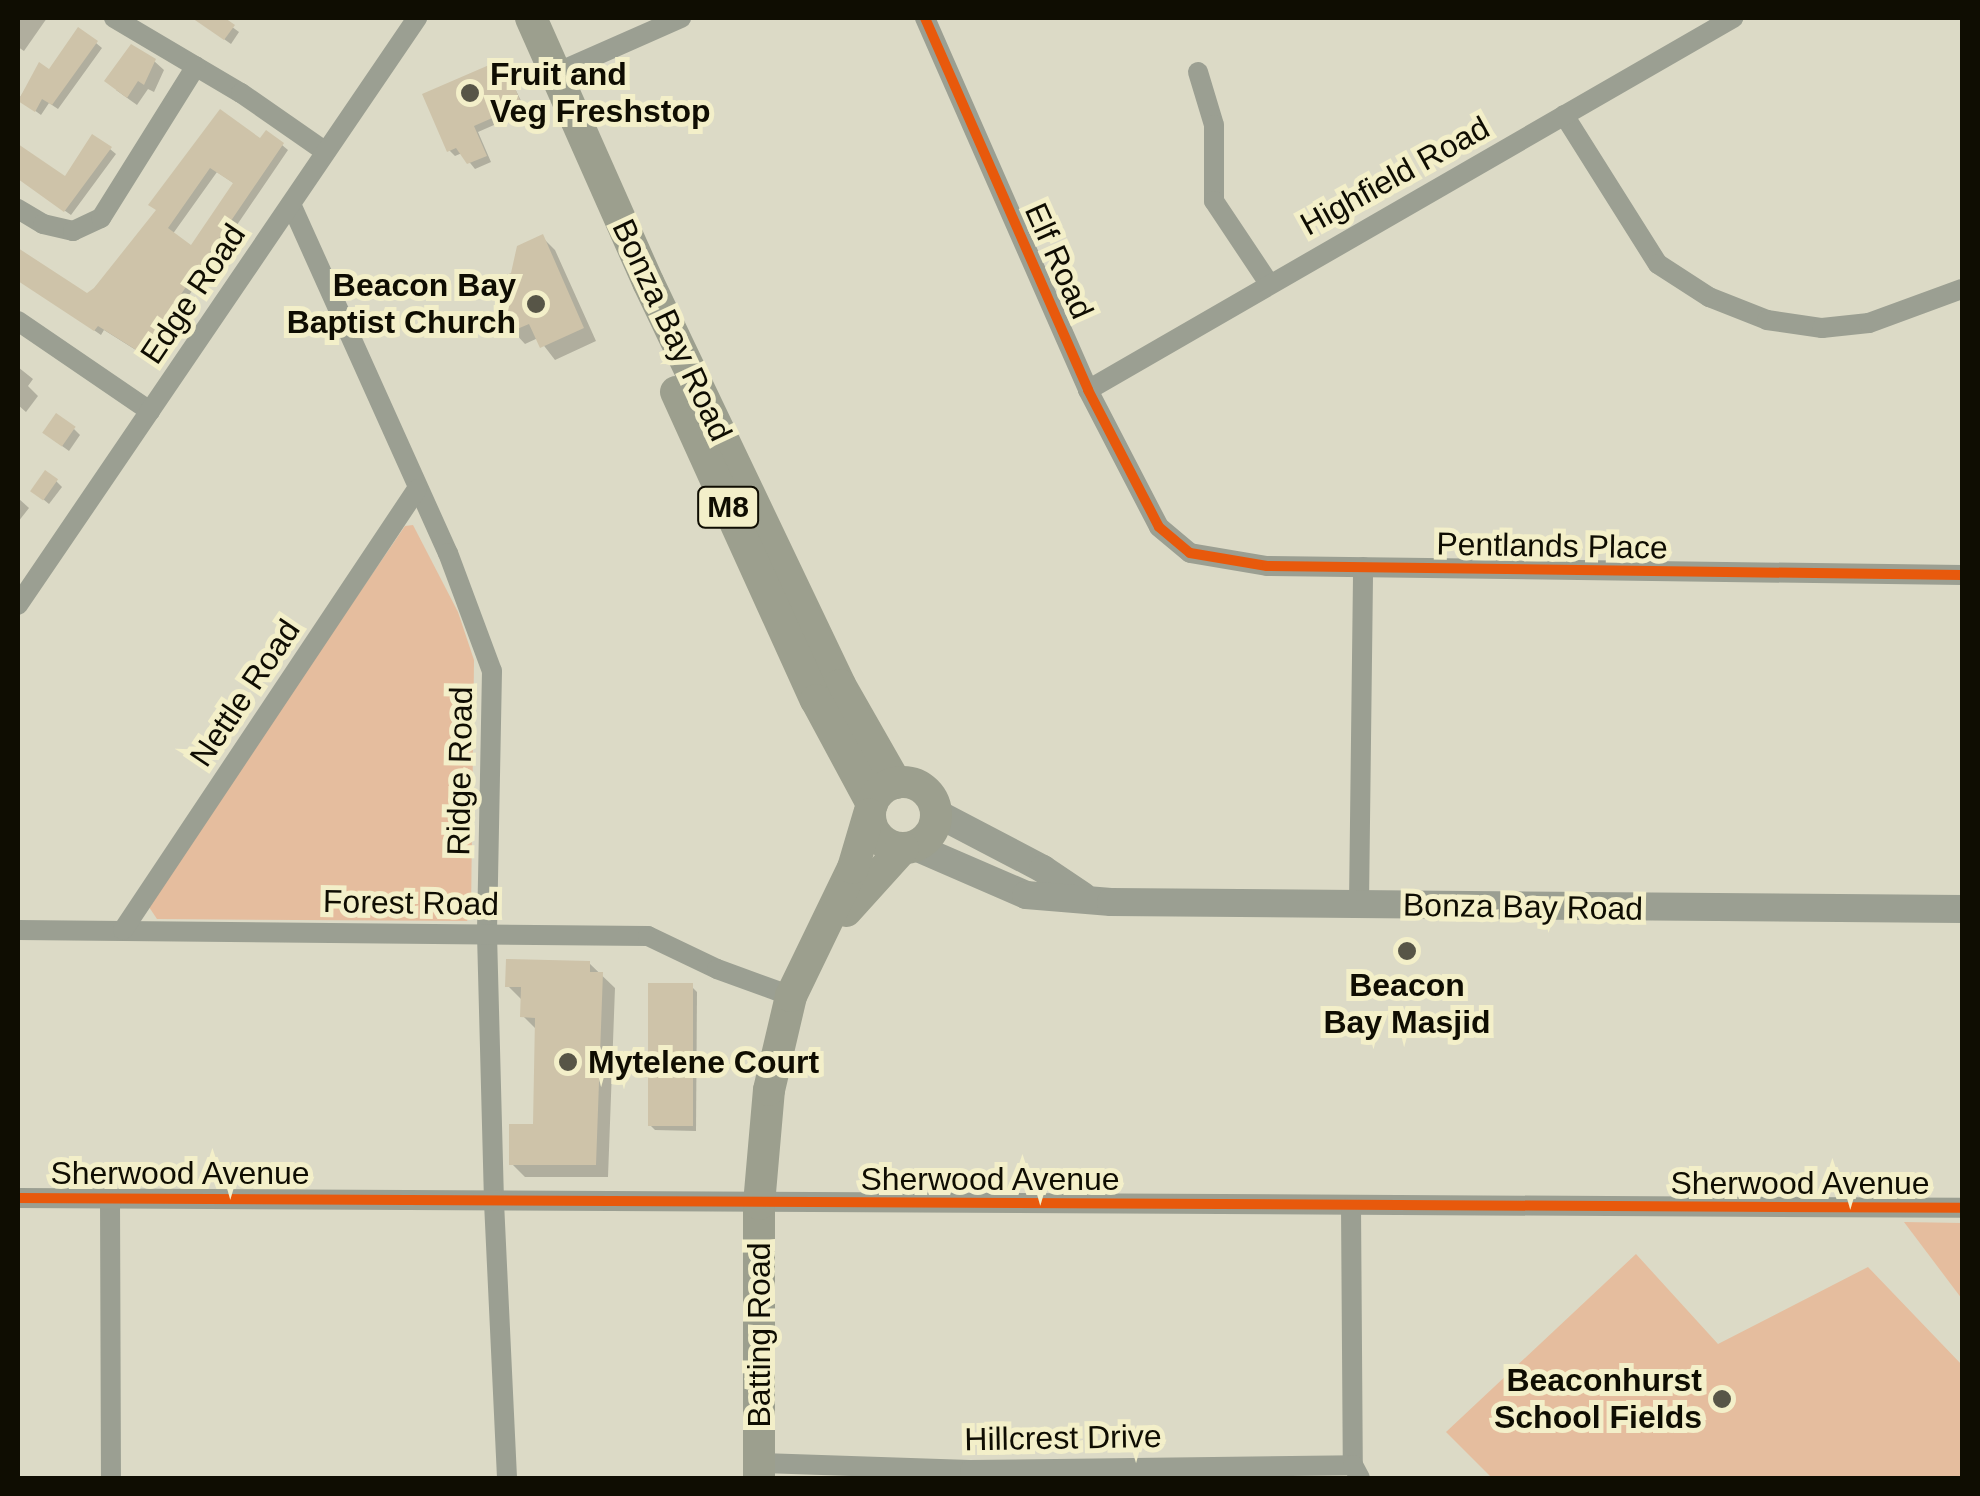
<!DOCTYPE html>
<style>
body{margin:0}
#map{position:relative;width:1980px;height:1496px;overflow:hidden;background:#dcdac6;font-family:Helvetica,sans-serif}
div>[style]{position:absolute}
.green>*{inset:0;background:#e5bd9e}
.shadow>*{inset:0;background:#0003}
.building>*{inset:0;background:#cec3a9;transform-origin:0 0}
.minor>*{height:20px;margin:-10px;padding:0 10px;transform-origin:10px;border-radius:10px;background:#9b9f92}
.tertiary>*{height:28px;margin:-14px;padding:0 14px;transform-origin:14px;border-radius:14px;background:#9b9f92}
.primary>*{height:32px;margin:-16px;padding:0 16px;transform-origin:16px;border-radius:16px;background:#9c9f8e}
.primary>.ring{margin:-16px;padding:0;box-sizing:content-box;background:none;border:32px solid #9c9f8e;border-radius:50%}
.cycleway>*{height:10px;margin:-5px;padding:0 5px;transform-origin:5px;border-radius:5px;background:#e8590c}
.dots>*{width:28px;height:28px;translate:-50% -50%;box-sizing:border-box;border:5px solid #f3efc9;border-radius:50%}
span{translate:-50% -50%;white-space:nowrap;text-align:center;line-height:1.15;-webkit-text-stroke:10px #f3efc9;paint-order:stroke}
.shield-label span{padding:2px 8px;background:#f3efc9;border:2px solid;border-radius:8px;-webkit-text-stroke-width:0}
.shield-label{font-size:30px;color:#0f0d02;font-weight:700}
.poi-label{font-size:32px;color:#0f0d02;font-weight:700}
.left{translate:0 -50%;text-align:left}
.right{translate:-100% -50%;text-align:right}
.street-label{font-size:32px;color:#0f0d02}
.frame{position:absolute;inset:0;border:20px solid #0f0d02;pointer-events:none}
</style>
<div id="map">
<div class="green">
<i style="clip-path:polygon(413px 525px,458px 612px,474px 660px,471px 913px,467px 921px,157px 919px,149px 907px,155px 891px,405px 526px)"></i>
<i style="clip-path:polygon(1904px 1222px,1962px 1223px,1962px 1299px)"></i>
<i style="clip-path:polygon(1636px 1254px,1718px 1344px,1868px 1267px,1962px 1365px,1962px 1478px,1492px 1478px,1446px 1432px)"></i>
</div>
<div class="shadow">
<i style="clip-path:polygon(18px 18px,47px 18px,24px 51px,18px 47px)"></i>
<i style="clip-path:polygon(194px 18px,220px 18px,239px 32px,231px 44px)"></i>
<i style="clip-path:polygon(96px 43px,102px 48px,58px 109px,49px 103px,41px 115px,19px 99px,40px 66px,50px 72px)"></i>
<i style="clip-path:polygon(154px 61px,164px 70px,154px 92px,148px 89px,137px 105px,116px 90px)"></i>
<i style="clip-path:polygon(502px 62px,526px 111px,478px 132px,491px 162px,475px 169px,462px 153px,455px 156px,449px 150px)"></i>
<i style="clip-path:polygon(evenodd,220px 113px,261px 142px,282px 145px,288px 150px,147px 357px,104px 330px,101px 335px,18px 278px,18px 250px,87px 297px,159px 212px,220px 113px,217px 172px,235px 184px,191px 249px,172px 235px,217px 172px)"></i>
<i style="clip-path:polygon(110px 149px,116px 154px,71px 215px,18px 178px,18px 163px,25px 152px,65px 180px)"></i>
<i style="clip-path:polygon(542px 237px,555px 250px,596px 341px,555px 360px,538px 338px,525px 344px,513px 331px,514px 275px)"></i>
<i style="clip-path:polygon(18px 367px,33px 379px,28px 386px,38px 396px,26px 412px,18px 405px)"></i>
<i style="clip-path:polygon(74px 429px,80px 435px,69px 451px,51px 438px)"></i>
<i style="clip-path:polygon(56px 481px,62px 487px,49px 504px,38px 495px)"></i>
<i style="clip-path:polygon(18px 498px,29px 508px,18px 522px)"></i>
<i style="clip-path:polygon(589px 963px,615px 988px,608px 1177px,525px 1177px,512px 1164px,536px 1126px,536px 1029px,523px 1016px,521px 999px,508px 986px)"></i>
<i style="clip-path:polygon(691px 986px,697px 992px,696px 1131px,655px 1130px,649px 1124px)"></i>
</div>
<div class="building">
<i style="clip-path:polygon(192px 18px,225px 18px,235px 25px,224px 40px)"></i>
<i style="clip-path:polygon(78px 27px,98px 41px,52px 105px,42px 99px,35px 112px,18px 101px,39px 62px,49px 69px)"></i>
<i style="clip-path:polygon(131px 44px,156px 59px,144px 85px,138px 81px,127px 98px,104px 81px)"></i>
<i style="clip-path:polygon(503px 59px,522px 105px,474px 126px,487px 156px,467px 164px,456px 148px,447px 152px,422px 94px)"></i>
<i style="clip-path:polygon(evenodd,220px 109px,260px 138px,266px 130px,284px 143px,141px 353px,98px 326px,94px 331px,18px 281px,18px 248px,87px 293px,94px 288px,156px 210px,148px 205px,220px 109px,210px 168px,233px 183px,191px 245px,168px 228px,210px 168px)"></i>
<i style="clip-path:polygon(92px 134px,112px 147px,64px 212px,18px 179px,18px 144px,65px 176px)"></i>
<i style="clip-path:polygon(543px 234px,584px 328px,540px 348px,529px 324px,510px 332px,489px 283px,511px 273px,517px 246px)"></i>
<i style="left:56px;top:413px;width:24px;height:24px;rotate:35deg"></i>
<i style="left:45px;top:470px;width:16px;height:26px;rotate:35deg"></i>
<i style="clip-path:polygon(506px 959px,590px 961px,590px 972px,603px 972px,596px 1165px,509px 1165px,509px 1124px,533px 1124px,535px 1018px,520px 1017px,521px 987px,505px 987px)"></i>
<i style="left:648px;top:983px;width:45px;height:143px"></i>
</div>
<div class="minor">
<i style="left:114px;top:18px;width:147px;rotate:30.6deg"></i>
<i style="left:241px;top:93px;width:103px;rotate:34.8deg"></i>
<i style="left:925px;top:18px;width:406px;rotate:66.3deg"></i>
<i style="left:1088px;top:390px;width:154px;rotate:62.6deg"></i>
<i style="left:1159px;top:527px;width:40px;rotate:40deg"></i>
<i style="left:1190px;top:553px;width:78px;rotate:9.6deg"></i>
<i style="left:1267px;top:566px;width:695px;rotate:0.74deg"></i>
<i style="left:1198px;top:72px;width:55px;rotate:73.2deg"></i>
<i style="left:1214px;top:125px;width:76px;rotate:90deg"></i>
<i style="left:1214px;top:201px;width:97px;rotate:56.3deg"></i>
<i style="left:554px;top:74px;width:139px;rotate:-23.8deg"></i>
<i style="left:1564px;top:115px;width:176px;rotate:57.8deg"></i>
<i style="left:1658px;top:264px;width:61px;rotate:32.9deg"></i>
<i style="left:1709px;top:297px;width:62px;rotate:21.6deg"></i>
<i style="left:1767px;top:320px;width:56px;rotate:8.3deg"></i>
<i style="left:1822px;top:328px;width:47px;rotate:-6.1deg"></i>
<i style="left:1869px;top:323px;width:99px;rotate:-20.1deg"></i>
<i style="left:291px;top:204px;width:383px;rotate:65.8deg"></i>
<i style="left:448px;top:553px;width:126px;rotate:69.6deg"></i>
<i style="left:492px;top:671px;width:263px;rotate:91.1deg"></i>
<i style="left:487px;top:934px;width:268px;rotate:88.5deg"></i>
<i style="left:494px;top:1202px;width:276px;rotate:87.3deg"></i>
<i style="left:18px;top:209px;width:29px;rotate:31deg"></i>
<i style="left:43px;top:224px;width:31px;rotate:13deg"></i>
<i style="left:73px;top:231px;width:31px;rotate:-25deg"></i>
<i style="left:101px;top:218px;width:179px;rotate:-58deg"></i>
<i style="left:18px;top:321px;width:160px;rotate:34.3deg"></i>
<i style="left:1088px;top:390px;width:745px;rotate:-29.97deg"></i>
<i style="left:18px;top:605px;width:710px;rotate:-55.79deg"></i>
<i style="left:1359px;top:904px;width:337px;rotate:-89.3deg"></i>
<i style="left:18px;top:930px;width:630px;rotate:0.55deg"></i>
<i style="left:648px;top:936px;width:76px;rotate:25.6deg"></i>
<i style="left:717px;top:969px;width:79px;rotate:20deg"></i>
<i style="left:123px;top:930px;width:530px;rotate:-56.31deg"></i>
<i style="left:18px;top:1198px;width:1944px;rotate:0.29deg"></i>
<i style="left:110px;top:1200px;width:278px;rotate:89.8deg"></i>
<i style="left:1351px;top:1206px;width:259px;rotate:89.6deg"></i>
<i style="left:759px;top:1463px;width:211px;rotate:1.9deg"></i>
<i style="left:970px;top:1470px;width:383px;rotate:-0.7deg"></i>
<i style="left:1353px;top:1465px;width:15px;rotate:62deg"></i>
</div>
<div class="tertiary">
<i style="left:936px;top:813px;width:121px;rotate:27.6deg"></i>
<i style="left:1043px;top:869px;width:48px;rotate:34deg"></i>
<i style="left:913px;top:846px;width:123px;rotate:23.4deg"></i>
<i style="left:1026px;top:895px;width:85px;rotate:4.7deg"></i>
<i style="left:1111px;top:902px;width:851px;rotate:0.47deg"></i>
</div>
<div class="primary">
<i style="left:531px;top:18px;width:289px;rotate:66.1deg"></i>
<i style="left:648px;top:282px;width:446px;rotate:64.5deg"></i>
<i style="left:840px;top:685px;width:113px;rotate:60.3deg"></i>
<i style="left:676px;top:392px;width:338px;rotate:65.6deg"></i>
<i style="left:816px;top:700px;width:118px;rotate:61.7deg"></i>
<i class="ring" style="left:870px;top:782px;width:34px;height:34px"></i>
<i style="left:846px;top:911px;width:85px;rotate:-47.9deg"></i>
<i style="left:759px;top:1478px;width:274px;rotate:-90deg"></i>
<i style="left:759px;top:1204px;width:114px;rotate:-85deg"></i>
<i style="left:769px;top:1090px;width:97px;rotate:-76.8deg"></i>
<i style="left:791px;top:996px;width:142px;rotate:-64.2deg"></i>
<i style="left:853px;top:868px;width:56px;rotate:-73.5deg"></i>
</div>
<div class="cycleway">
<i style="left:925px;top:18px;width:406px;rotate:66.3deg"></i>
<i style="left:1088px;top:390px;width:154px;rotate:62.6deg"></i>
<i style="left:1159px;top:527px;width:40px;rotate:40deg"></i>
<i style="left:1190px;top:553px;width:78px;rotate:9.6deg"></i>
<i style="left:1267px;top:566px;width:695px;rotate:0.74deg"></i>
<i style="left:18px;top:1198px;width:1944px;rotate:0.29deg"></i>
</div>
<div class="dots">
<i style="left:470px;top:93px;background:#575547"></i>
<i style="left:536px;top:304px;background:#575547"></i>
<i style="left:1407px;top:951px;background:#575547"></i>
<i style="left:568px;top:1062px;background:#575547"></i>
<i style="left:1722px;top:1399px;background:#575547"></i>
</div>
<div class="shield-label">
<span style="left:728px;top:507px">M8</span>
</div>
<div class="poi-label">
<span class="left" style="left:490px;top:93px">Fruit and<br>Veg Freshstop</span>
<span class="right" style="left:516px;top:304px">Beacon Bay<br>Baptist Church</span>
<span style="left:1407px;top:1004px">Beacon<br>Bay Masjid</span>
<span class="left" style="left:588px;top:1062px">Mytelene Court</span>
<span class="right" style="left:1702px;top:1399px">Beaconhurst<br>School Fields</span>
</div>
<div class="street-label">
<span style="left:1395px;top:176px;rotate:-29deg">Highfield Road</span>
<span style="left:1059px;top:261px;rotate:66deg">Elf Road</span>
<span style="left:193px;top:294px;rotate:-56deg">Edge Road</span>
<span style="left:672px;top:330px;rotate:65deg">Bonza Bay Road</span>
<span style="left:1552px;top:546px;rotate:1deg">Pentlands Place</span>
<span style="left:245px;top:693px;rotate:-56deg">Nettle Road</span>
<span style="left:460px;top:771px;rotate:-89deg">Ridge Road</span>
<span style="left:411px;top:903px;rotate:1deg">Forest Road</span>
<span style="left:1523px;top:907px;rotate:1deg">Bonza Bay Road</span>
<span style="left:180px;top:1173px">Sherwood Avenue</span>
<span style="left:990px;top:1179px">Sherwood Avenue</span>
<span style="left:1800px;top:1183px">Sherwood Avenue</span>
<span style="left:759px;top:1335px;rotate:-90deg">Batting Road</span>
<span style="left:1063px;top:1438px;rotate:-1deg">Hillcrest Drive</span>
</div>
<div class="frame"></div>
</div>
